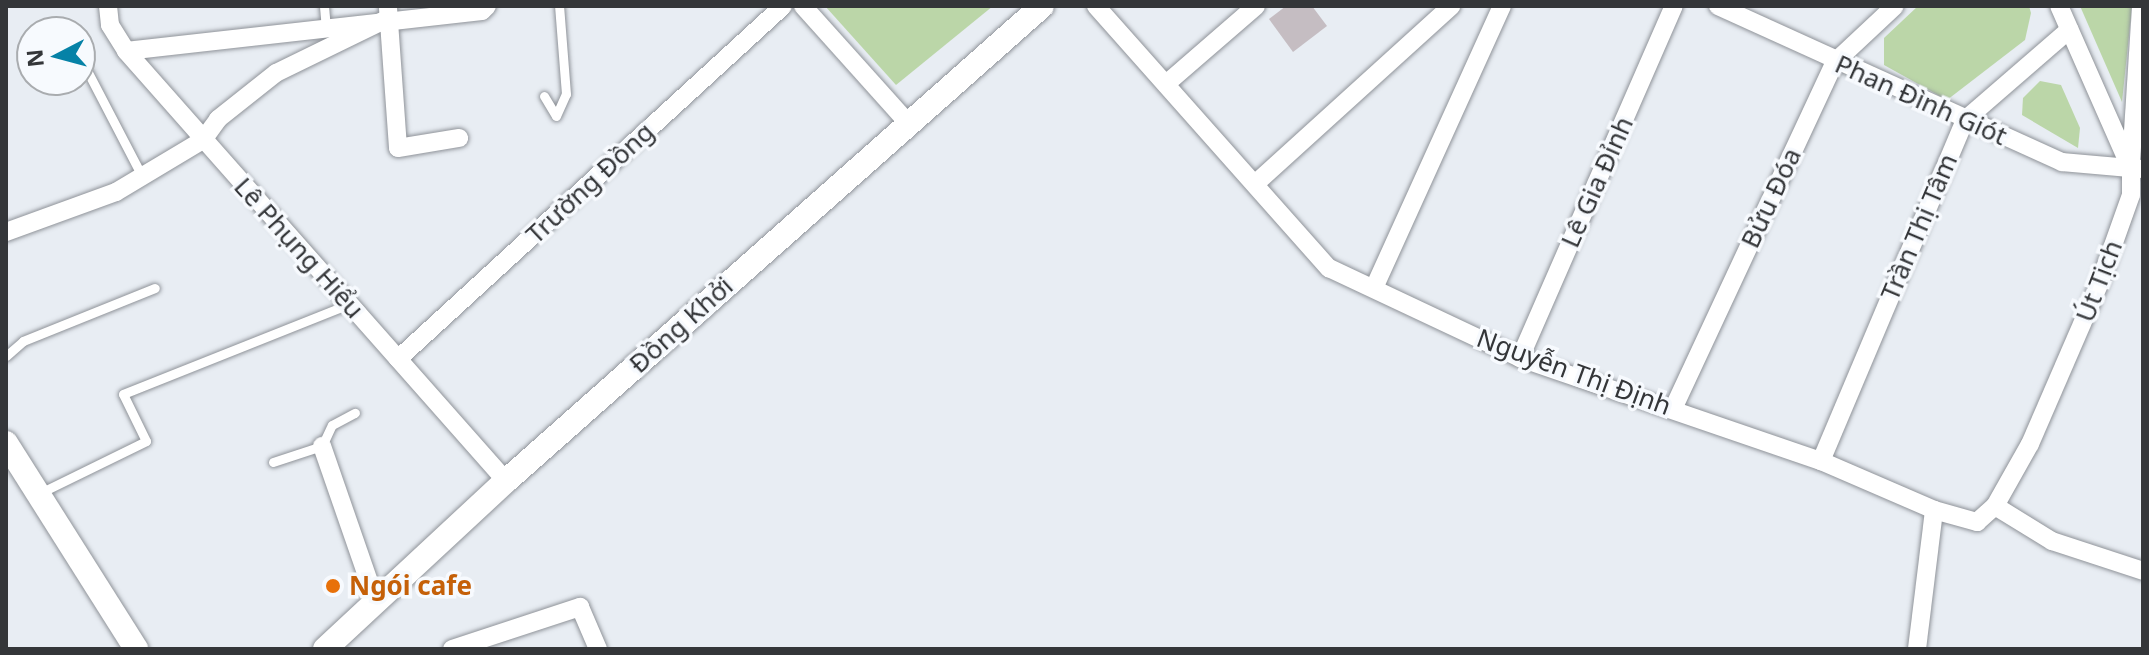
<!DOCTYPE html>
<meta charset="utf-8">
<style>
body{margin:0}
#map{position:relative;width:2149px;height:655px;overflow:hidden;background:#e8edf3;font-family:"Noto Sans",sans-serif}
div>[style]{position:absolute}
.green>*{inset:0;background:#bbd6a8}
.building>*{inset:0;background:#c5bdc2}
.roads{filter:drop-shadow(0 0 2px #8f9399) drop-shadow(0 0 2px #8f9399)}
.service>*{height:9px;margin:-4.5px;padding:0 4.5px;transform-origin:4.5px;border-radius:4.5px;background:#fff}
.minor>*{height:18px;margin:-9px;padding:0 9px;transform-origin:9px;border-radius:9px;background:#fff}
.tertiary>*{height:24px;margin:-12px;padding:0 12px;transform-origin:12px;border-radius:12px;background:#fff}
.dots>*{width:22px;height:22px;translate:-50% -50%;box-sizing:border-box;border:4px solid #f7fafe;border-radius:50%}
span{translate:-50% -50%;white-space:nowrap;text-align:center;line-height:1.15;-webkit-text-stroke:7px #f7fafe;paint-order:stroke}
.street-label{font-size:26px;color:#343639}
.food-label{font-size:26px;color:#c56008;font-weight:700}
.left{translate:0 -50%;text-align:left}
.frame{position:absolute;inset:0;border:8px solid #343639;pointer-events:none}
.north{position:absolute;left:16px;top:16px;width:80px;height:80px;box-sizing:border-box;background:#f7fafe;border:2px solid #a9acaf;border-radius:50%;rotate:264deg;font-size:22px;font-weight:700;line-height:32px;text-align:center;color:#343639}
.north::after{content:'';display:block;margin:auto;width:28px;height:36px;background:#0682a7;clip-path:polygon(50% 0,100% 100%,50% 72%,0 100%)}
</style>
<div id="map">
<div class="green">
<i style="clip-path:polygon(825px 6px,993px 6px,896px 85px)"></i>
<i style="clip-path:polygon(1918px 6px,2029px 6px,2031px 13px,2025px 40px,1947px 100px,1884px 65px,1884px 38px)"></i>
<i style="clip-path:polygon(2080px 6px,2132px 6px,2122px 102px)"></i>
<i style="clip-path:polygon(2040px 81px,2061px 85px,2080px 128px,2078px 148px,2022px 115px,2023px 98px)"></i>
</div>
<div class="building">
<i style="clip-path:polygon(1286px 6px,1312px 6px,1327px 26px,1293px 52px,1269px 19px)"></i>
</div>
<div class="roads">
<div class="service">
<i style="left:324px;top:6px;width:23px;rotate:85deg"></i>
<i style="left:80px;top:57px;width:134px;rotate:62.5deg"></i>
<i style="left:544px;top:96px;width:23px;rotate:59deg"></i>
<i style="left:556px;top:116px;width:24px;rotate:-66deg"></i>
<i style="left:566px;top:94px;width:88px;rotate:-94.5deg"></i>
<i style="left:6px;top:356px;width:23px;rotate:-41deg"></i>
<i style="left:23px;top:341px;width:142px;rotate:-21.9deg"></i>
<i style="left:273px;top:462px;width:52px;rotate:-18.1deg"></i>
<i style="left:322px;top:446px;width:23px;rotate:-65deg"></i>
<i style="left:332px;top:425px;width:26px;rotate:-28deg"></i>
<i style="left:40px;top:493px;width:118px;rotate:-26.1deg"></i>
<i style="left:146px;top:441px;width:52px;rotate:-116.1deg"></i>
<i style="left:123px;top:394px;width:243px;rotate:-21.7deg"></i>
</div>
<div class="minor">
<i style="left:108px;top:6px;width:19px;rotate:84deg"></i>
<i style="left:110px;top:25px;width:31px;rotate:58deg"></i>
<i style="left:126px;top:51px;width:574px;rotate:48.53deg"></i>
<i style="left:803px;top:6px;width:159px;rotate:48.1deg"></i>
<i style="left:1096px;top:6px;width:351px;rotate:48.4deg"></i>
<i style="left:1329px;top:268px;width:211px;rotate:25.2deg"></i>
<i style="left:1520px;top:358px;width:318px;rotate:18.9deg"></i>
<i style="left:1821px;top:461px;width:123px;rotate:23.4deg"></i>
<i style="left:1934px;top:510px;width:45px;rotate:15.6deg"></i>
<i style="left:1977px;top:522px;width:24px;rotate:-42deg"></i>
<i style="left:1995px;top:506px;width:71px;rotate:-60.6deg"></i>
<i style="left:2030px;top:444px;width:176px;rotate:-66.6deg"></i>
<i style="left:2100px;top:282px;width:92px;rotate:-70.4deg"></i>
<i style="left:2131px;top:195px;width:26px;rotate:-90deg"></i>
<i style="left:2131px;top:169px;width:178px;rotate:-113.8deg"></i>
<i style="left:1718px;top:6px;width:378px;rotate:24.4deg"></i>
<i style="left:2062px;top:162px;width:79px;rotate:5.1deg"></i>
<i style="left:388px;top:8px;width:140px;rotate:85.9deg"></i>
<i style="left:398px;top:148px;width:62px;rotate:-9.3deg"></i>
<i style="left:126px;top:51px;width:358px;rotate:-6.4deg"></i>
<i style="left:482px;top:11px;width:7px;rotate:-45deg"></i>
<i style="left:1166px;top:84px;width:119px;rotate:-40.9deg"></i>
<i style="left:2131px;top:162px;width:156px;rotate:-86.3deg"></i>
<i style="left:1255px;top:184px;width:265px;rotate:-42.2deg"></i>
<i style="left:6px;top:232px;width:117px;rotate:-20deg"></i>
<i style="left:116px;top:192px;width:101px;rotate:-30.9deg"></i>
<i style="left:203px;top:140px;width:26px;rotate:-54deg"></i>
<i style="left:218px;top:119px;width:74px;rotate:-38.4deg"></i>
<i style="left:276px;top:73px;width:126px;rotate:-26deg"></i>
<i style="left:1374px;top:288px;width:310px;rotate:-65.6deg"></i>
<i style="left:1520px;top:358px;width:384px;rotate:-66.4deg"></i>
<i style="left:398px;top:359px;width:522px;rotate:-42.52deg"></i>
<i style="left:1673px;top:409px;width:382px;rotate:-65deg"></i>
<i style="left:1834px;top:63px;width:83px;rotate:-43.1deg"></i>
<i style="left:322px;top:446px;width:165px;rotate:70.9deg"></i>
<i style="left:1821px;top:461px;width:370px;rotate:-67.1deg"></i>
<i style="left:1965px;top:120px;width:138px;rotate:-40.9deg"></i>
<i style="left:1995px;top:506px;width:67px;rotate:31.6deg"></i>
<i style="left:2052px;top:541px;width:96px;rotate:18.2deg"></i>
<i style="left:452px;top:649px;width:135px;rotate:-18.2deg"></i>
<i style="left:580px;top:607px;width:46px;rotate:66.8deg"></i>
<i style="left:1917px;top:649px;width:140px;rotate:-83deg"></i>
</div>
<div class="tertiary">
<i style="left:6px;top:443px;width:244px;rotate:57.7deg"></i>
<i style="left:325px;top:649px;width:247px;rotate:-42.9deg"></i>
<i style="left:506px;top:481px;width:716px;rotate:-41.55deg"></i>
</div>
</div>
<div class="dots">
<i style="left:333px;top:586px;background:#e8710a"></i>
</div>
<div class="street-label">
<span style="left:1921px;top:100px;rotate:24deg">Phan Đình Giót</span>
<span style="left:1597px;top:182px;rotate:-66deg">Lê Gia Đỉnh</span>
<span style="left:590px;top:183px;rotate:-43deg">Trường Đồng</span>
<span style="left:1771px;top:198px;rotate:-65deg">Bửu Đóa</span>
<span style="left:1919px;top:227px;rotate:-67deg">Trần Thị Tâm</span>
<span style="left:299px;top:248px;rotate:48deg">Lê Phụng Hiểu</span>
<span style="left:2099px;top:281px;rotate:-69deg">Út Tịch</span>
<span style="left:681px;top:325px;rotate:-42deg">Đồng Khởi</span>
<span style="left:1574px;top:372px;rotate:20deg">Nguyễn Thị Định</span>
</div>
<div class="food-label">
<span class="left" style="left:349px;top:586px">Ngói cafe</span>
</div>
<div class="frame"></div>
<div class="north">N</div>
</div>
